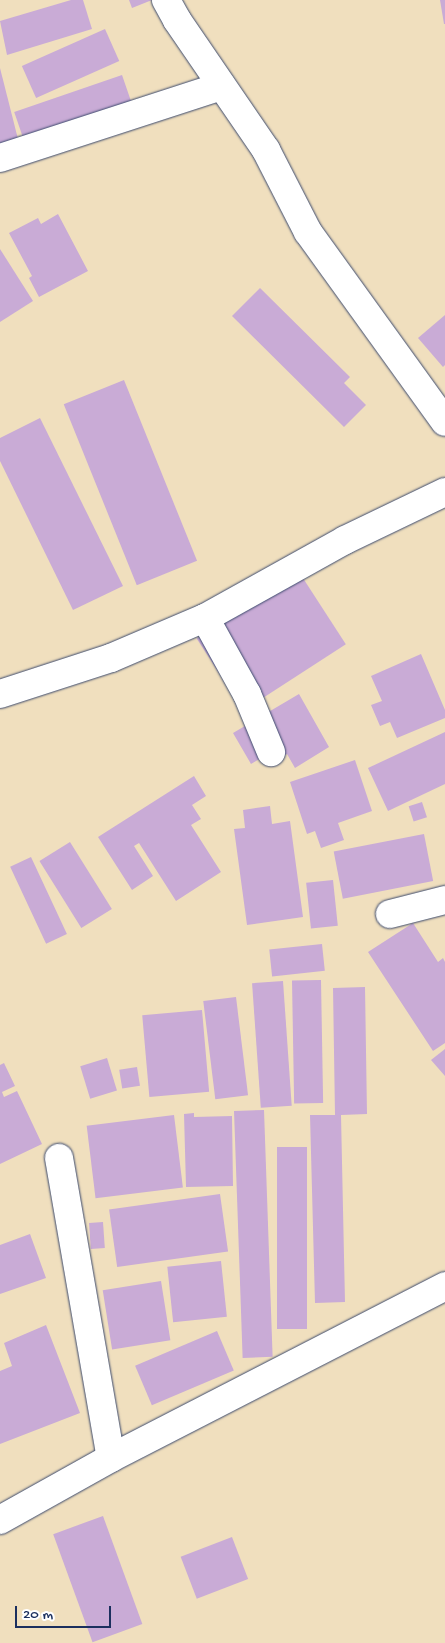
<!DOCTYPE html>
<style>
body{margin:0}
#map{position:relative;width:445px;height:1643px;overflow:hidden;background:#f0dfbe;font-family:"Gochi Hand",sans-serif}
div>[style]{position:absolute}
.building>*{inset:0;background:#c9abd6;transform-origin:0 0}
.roads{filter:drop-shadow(0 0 1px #3b496c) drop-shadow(0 0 1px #3b496c)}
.street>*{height:28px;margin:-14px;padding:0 14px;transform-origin:14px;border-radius:14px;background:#fff}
span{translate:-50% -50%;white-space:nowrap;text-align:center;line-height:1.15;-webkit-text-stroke:4px #fff;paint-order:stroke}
.scale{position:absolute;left:15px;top:1606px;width:96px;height:22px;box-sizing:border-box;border:2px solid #1b2f5e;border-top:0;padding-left:6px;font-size:15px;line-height:18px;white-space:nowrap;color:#1b2f5e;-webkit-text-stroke:4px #fff;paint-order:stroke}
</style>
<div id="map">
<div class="building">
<i style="clip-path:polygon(71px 0,83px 0,92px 29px,7px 55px,0 21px)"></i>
<i style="clip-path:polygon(129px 0,152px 0,132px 8px)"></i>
<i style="clip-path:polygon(440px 0,445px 0,445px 24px,444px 24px)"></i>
<i style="left:105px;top:29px;width:35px;height:91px;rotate:66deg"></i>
<i style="clip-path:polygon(0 68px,19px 143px,0 147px)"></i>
<i style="left:122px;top:75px;width:36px;height:114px;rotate:71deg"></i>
<i style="clip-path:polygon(58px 214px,88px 271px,39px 297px,29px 278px,32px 276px,9px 233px,38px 218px,41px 224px)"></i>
<i style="clip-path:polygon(0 249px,33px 301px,0 322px)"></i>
<i style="clip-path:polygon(260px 288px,350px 377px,344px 383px,366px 405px,344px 427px,232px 316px)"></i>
<i style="clip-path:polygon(445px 315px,445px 365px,443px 367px,418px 338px)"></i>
<i style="left:124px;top:380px;width:195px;height:65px;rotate:68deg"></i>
<i style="clip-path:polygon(40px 418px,123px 586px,73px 610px,0 461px,0 438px)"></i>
<i style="left:299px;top:572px;width:86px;height:122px;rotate:57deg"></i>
<i style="clip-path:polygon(421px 654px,445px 710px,445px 718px,397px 738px,390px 722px,380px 726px,371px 705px,382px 701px,371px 676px)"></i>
<i style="clip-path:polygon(299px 694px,329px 747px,295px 768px,287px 754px,269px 765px,264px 756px,251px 764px,233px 733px)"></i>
<i style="clip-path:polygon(445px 732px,445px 784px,388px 811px,368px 768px)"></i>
<i style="clip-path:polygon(355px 760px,372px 811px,338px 823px,344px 840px,321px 848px,315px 831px,307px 834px,290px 782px)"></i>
<i style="clip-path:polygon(194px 776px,206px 796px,192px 805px,201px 819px,191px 825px,221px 872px,176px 901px,139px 843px,134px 846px,153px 876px,132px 890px,98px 837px)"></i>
<i style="left:422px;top:802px;width:16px;height:14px;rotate:72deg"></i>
<i style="clip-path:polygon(270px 806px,272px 824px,290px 821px,303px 917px,247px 925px,234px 829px,245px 828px,243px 810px)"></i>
<i style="left:424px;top:834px;width:48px;height:92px;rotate:79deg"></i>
<i style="left:70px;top:842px;width:79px;height:36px;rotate:58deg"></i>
<i style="left:31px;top:857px;width:85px;height:23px;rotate:65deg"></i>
<i style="left:333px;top:880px;width:46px;height:27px;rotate:84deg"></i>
<i style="clip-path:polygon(413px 923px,438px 962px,443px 958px,445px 962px,445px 1043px,433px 1051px,368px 952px)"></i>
<i style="left:322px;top:944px;width:27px;height:53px;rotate:84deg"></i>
<i style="left:321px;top:980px;width:123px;height:29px;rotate:89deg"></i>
<i style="left:283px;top:981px;width:125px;height:31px;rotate:86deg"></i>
<i style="clip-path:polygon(365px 987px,367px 1114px,341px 1115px,345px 1302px,315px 1303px,310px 1115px,335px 1115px,333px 988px)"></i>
<i style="left:236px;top:997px;width:99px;height:33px;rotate:83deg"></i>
<i style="left:202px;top:1010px;width:82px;height:60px;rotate:85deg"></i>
<i style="clip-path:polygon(445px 1049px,445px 1076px,431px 1060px)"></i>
<i style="left:107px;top:1058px;width:34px;height:28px;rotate:73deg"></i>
<i style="clip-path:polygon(4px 1063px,15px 1086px,2px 1092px,4px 1097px,17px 1091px,42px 1144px,0 1164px,0 1065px)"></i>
<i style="left:137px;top:1067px;width:19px;height:18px;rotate:81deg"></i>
<i style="left:264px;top:1110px;width:247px;height:30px;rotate:88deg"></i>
<i style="clip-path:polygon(194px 1113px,194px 1117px,232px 1116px,233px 1186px,186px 1187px,184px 1114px)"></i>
<i style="left:174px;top:1115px;width:73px;height:88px;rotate:83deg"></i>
<i style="left:307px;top:1147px;width:182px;height:30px;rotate:90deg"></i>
<i style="left:220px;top:1194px;width:58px;height:112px;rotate:82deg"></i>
<i style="left:103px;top:1222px;width:26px;height:14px;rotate:86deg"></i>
<i style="clip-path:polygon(30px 1234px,46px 1278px,0 1294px,0 1245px)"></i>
<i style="left:221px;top:1261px;width:56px;height:54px;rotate:84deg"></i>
<i style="left:161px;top:1281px;width:60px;height:59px;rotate:81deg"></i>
<i style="clip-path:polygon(46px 1325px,80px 1413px,0 1444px,0 1371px,12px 1366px,4px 1343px)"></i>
<i style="left:217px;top:1331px;width:43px;height:89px;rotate:67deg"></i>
<i style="left:103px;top:1516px;width:115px;height:53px;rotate:70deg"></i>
<i style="left:232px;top:1537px;width:45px;height:55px;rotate:69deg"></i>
</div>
<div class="roads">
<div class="street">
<i style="left:166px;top:0;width:23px;rotate:61deg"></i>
<i style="left:177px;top:20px;width:158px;rotate:55.6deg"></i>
<i style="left:266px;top:150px;width:92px;rotate:62.9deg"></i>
<i style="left:308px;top:232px;width:234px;rotate:54.2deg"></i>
<i style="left:0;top:158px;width:233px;rotate:-18deg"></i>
<i style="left:205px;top:618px;width:87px;rotate:61.1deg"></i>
<i style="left:247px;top:694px;width:63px;rotate:67.5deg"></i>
<i style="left:0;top:694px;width:117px;rotate:-18deg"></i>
<i style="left:111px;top:658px;width:102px;rotate:-23.1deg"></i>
<i style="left:205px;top:618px;width:160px;rotate:-29.1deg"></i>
<i style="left:345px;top:540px;width:111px;rotate:-25.6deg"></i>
<i style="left:390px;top:914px;width:57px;rotate:-14.3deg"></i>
<i style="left:59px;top:1158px;width:304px;rotate:80.2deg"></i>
<i style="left:0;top:1520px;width:127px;rotate:-29.2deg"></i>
<i style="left:111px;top:1458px;width:376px;rotate:-27.2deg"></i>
</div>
</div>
<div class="scale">20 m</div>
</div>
